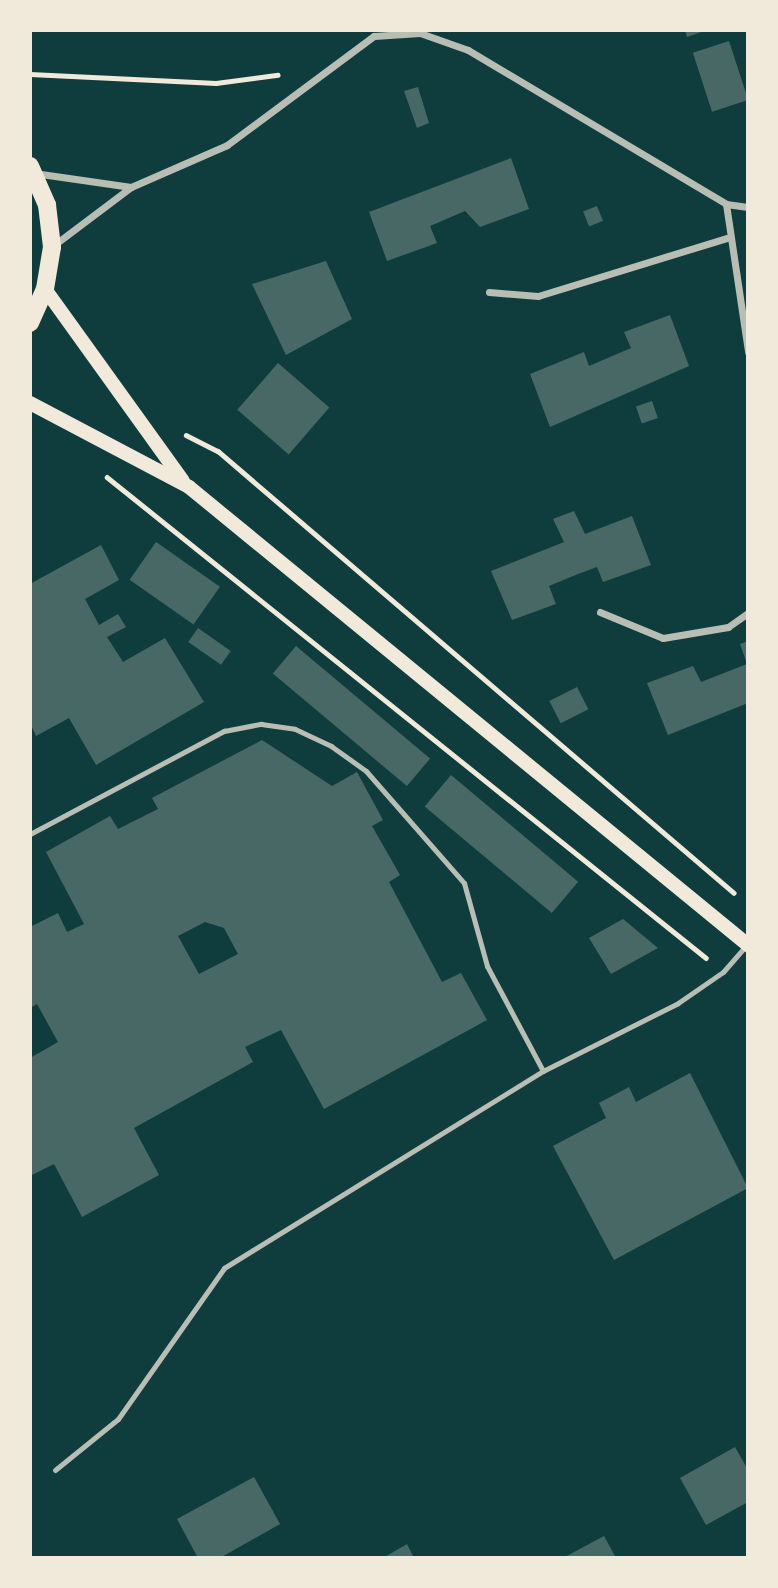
<!DOCTYPE html>
<style>
body{margin:0}
#map{position:relative;width:778px;height:1588px;overflow:hidden;background:#0f3d3e;font-family:Ubuntu,sans-serif}
div>[style]{position:absolute}
.building>*{inset:0;background:#486865;transform-origin:0 0}
.path>*{height:4.5px;margin:-2.25px;padding:0 2.25px;transform-origin:2.25px;border-radius:2.25px;background:#f1e9da}
.service>*{height:5px;margin:-2.5px;padding:0 2.5px;transform-origin:2.5px;border-radius:2.5px;background:#b8beb3}
.minor>*{height:7px;margin:-3.5px;padding:0 3.5px;transform-origin:3.5px;border-radius:3.5px;background:#b8beb3}
.secondary>*{height:14px;margin:-7px;padding:0 7px;transform-origin:7px;border-radius:7px;background:#f1e9da}
.primary>*{height:18px;margin:-9px;padding:0 9px;transform-origin:9px;border-radius:9px;background:#f1e9da}
span{translate:-50% -50%;white-space:nowrap;text-align:center;line-height:1.15;-webkit-text-stroke:7px #f1e9da;paint-order:stroke}
.frame{position:absolute;inset:0;border:32px solid #f1e9da;pointer-events:none}
</style>
<div id="map">
<div class="building">
<i style="clip-path:polygon(685px 30px,707px 30px,687px 37px)"></i>
<i style="left:729px;top:41px;width:62px;height:38px;rotate:72deg"></i>
<i style="clip-path:polygon(418px 87px,429px 123px,417px 128px,404px 91px)"></i>
<i style="clip-path:polygon(511px 158px,529px 209px,480px 227px,465px 211px,430px 226px,437px 243px,387px 261px,369px 212px)"></i>
<i style="left:597px;top:206px;width:16px;height:15px;rotate:68deg"></i>
<i style="clip-path:polygon(326px 261px,352px 319px,286px 355px,252px 284px)"></i>
<i style="clip-path:polygon(670px 315px,689px 366px,550px 427px,530px 374px,584px 352px,589px 366px,631px 348px,624px 332px)"></i>
<i style="left:278px;top:363px;width:68px;height:62px;rotate:41deg"></i>
<i style="left:652px;top:401px;width:18px;height:17px;rotate:71deg"></i>
<i style="clip-path:polygon(574px 511px,585px 534px,632px 516px,651px 565px,603px 582px,597px 567px,578px 574px,549px 586px,556px 604px,512px 620px,491px 571px,564px 542px,553px 519px)"></i>
<i style="left:156px;top:542px;width:78px;height:46px;rotate:35deg"></i>
<i style="clip-path:polygon(101px 545px,119px 580px,85px 599px,99px 625px,118px 614px,126px 627px,107px 637px,123px 662px,165px 638px,204px 702px,96px 765px,69px 718px,36px 736px,30px 723px,30px 584px)"></i>
<i style="left:198px;top:628px;width:40px;height:17px;rotate:35deg"></i>
<i style="clip-path:polygon(748px 641px,748px 703px,668px 735px,647px 683px,693px 666px,701px 682px,747px 664px,740px 644px)"></i>
<i style="left:296px;top:646px;width:175px;height:36px;rotate:40deg"></i>
<i style="left:577px;top:687px;width:25px;height:31px;rotate:63deg"></i>
<i style="clip-path:polygon(evenodd,262px 740px,332px 786px,357px 772px,383px 820px,372px 826px,400px 875px,389px 882px,442px 982px,461px 973px,487px 1020px,324px 1109px,281px 1030px,245px 1047px,253px 1062px,134px 1128px,159px 1175px,82px 1217px,54px 1164px,30px 1176px,30px 1058px,58px 1042px,37px 1004px,30px 1008px,30px 927px,58px 913px,67px 932px,84px 924px,46px 852px,110px 816px,118px 829px,158px 809px,152px 798px,262px 740px,205px 922px,224px 928px,238px 954px,199px 974px,178px 936px,205px 922px)"></i>
<i style="left:451px;top:775px;width:166px;height:41px;rotate:40deg"></i>
<i style="clip-path:polygon(623px 919px,658px 948px,611px 974px,589px 938px)"></i>
<i style="clip-path:polygon(690px 1073px,748px 1188px,614px 1260px,553px 1146px,606px 1118px,599px 1103px,629px 1087px,636px 1102px)"></i>
<i style="clip-path:polygon(735px 1447px,748px 1470px,748px 1502px,706px 1525px,680px 1478px)"></i>
<i style="clip-path:polygon(254px 1477px,280px 1524px,220px 1558px,198px 1558px,177px 1519px)"></i>
<i style="clip-path:polygon(604px 1536px,616px 1558px,563px 1558px)"></i>
<i style="clip-path:polygon(407px 1544px,414px 1558px,383px 1558px)"></i>
</div>
<div class="path">
<i style="left:30px;top:74px;width:186px;rotate:2.8deg"></i>
<i style="left:216px;top:83px;width:62px;rotate:-7.5deg"></i>
<i style="left:186px;top:435px;width:36px;rotate:27deg"></i>
<i style="left:218px;top:451px;width:679px;rotate:40.58deg"></i>
<i style="left:107px;top:477px;width:768px;rotate:38.76deg"></i>
</div>
<div class="service">
<i style="left:30px;top:834px;width:220px;rotate:-28deg"></i>
<i style="left:224px;top:731px;width:38px;rotate:-11deg"></i>
<i style="left:261px;top:724px;width:34px;rotate:8deg"></i>
<i style="left:295px;top:729px;width:40px;rotate:25deg"></i>
<i style="left:331px;top:746px;width:43px;rotate:35.5deg"></i>
<i style="left:366px;top:771px;width:149px;rotate:48.8deg"></i>
<i style="left:464px;top:883px;width:86px;rotate:74.5deg"></i>
<i style="left:487px;top:966px;width:119px;rotate:61.9deg"></i>
<i style="left:543px;top:1071px;width:151px;rotate:-26.7deg"></i>
<i style="left:678px;top:1003px;width:55px;rotate:-34.6deg"></i>
<i style="left:723px;top:972px;width:37px;rotate:-49deg"></i>
<i style="left:55px;top:1470px;width:81px;rotate:-39deg"></i>
<i style="left:118px;top:1419px;width:184px;rotate:-54.9deg"></i>
<i style="left:224px;top:1268px;width:375px;rotate:-31.7deg"></i>
</div>
<div class="minor">
<i style="left:34px;top:173px;width:98px;rotate:8.2deg"></i>
<i style="left:726px;top:204px;width:150px;rotate:81.5deg"></i>
<i style="left:54px;top:245px;width:96px;rotate:-37deg"></i>
<i style="left:131px;top:187px;width:105px;rotate:-23.6deg"></i>
<i style="left:227px;top:145px;width:183px;rotate:-36.6deg"></i>
<i style="left:374px;top:36px;width:46px;rotate:-3.7deg"></i>
<i style="left:420px;top:33px;width:51px;rotate:19.5deg"></i>
<i style="left:468px;top:50px;width:300px;rotate:30.8deg"></i>
<i style="left:726px;top:204px;width:22px;rotate:8deg"></i>
<i style="left:489px;top:292px;width:49px;rotate:4.7deg"></i>
<i style="left:538px;top:296px;width:198px;rotate:-17.1deg"></i>
<i style="left:600px;top:612px;width:68px;rotate:22.4deg"></i>
<i style="left:663px;top:638px;width:66px;rotate:-9.6deg"></i>
<i style="left:728px;top:627px;width:24px;rotate:-35deg"></i>
</div>
<div class="secondary">
<i style="left:45px;top:289px;width:236px;rotate:54.3deg"></i>
<i style="left:30px;top:403px;width:180px;rotate:27.8deg"></i>
<i style="left:189px;top:487px;width:723px;rotate:39.33deg"></i>
</div>
<div class="primary">
<i style="left:30px;top:166px;width:43px;rotate:66.4deg"></i>
<i style="left:47px;top:205px;width:42px;rotate:83.2deg"></i>
<i style="left:52px;top:247px;width:43px;rotate:99.5deg"></i>
<i style="left:45px;top:289px;width:37px;rotate:114deg"></i>
</div>
<div class="frame"></div>
</div>
